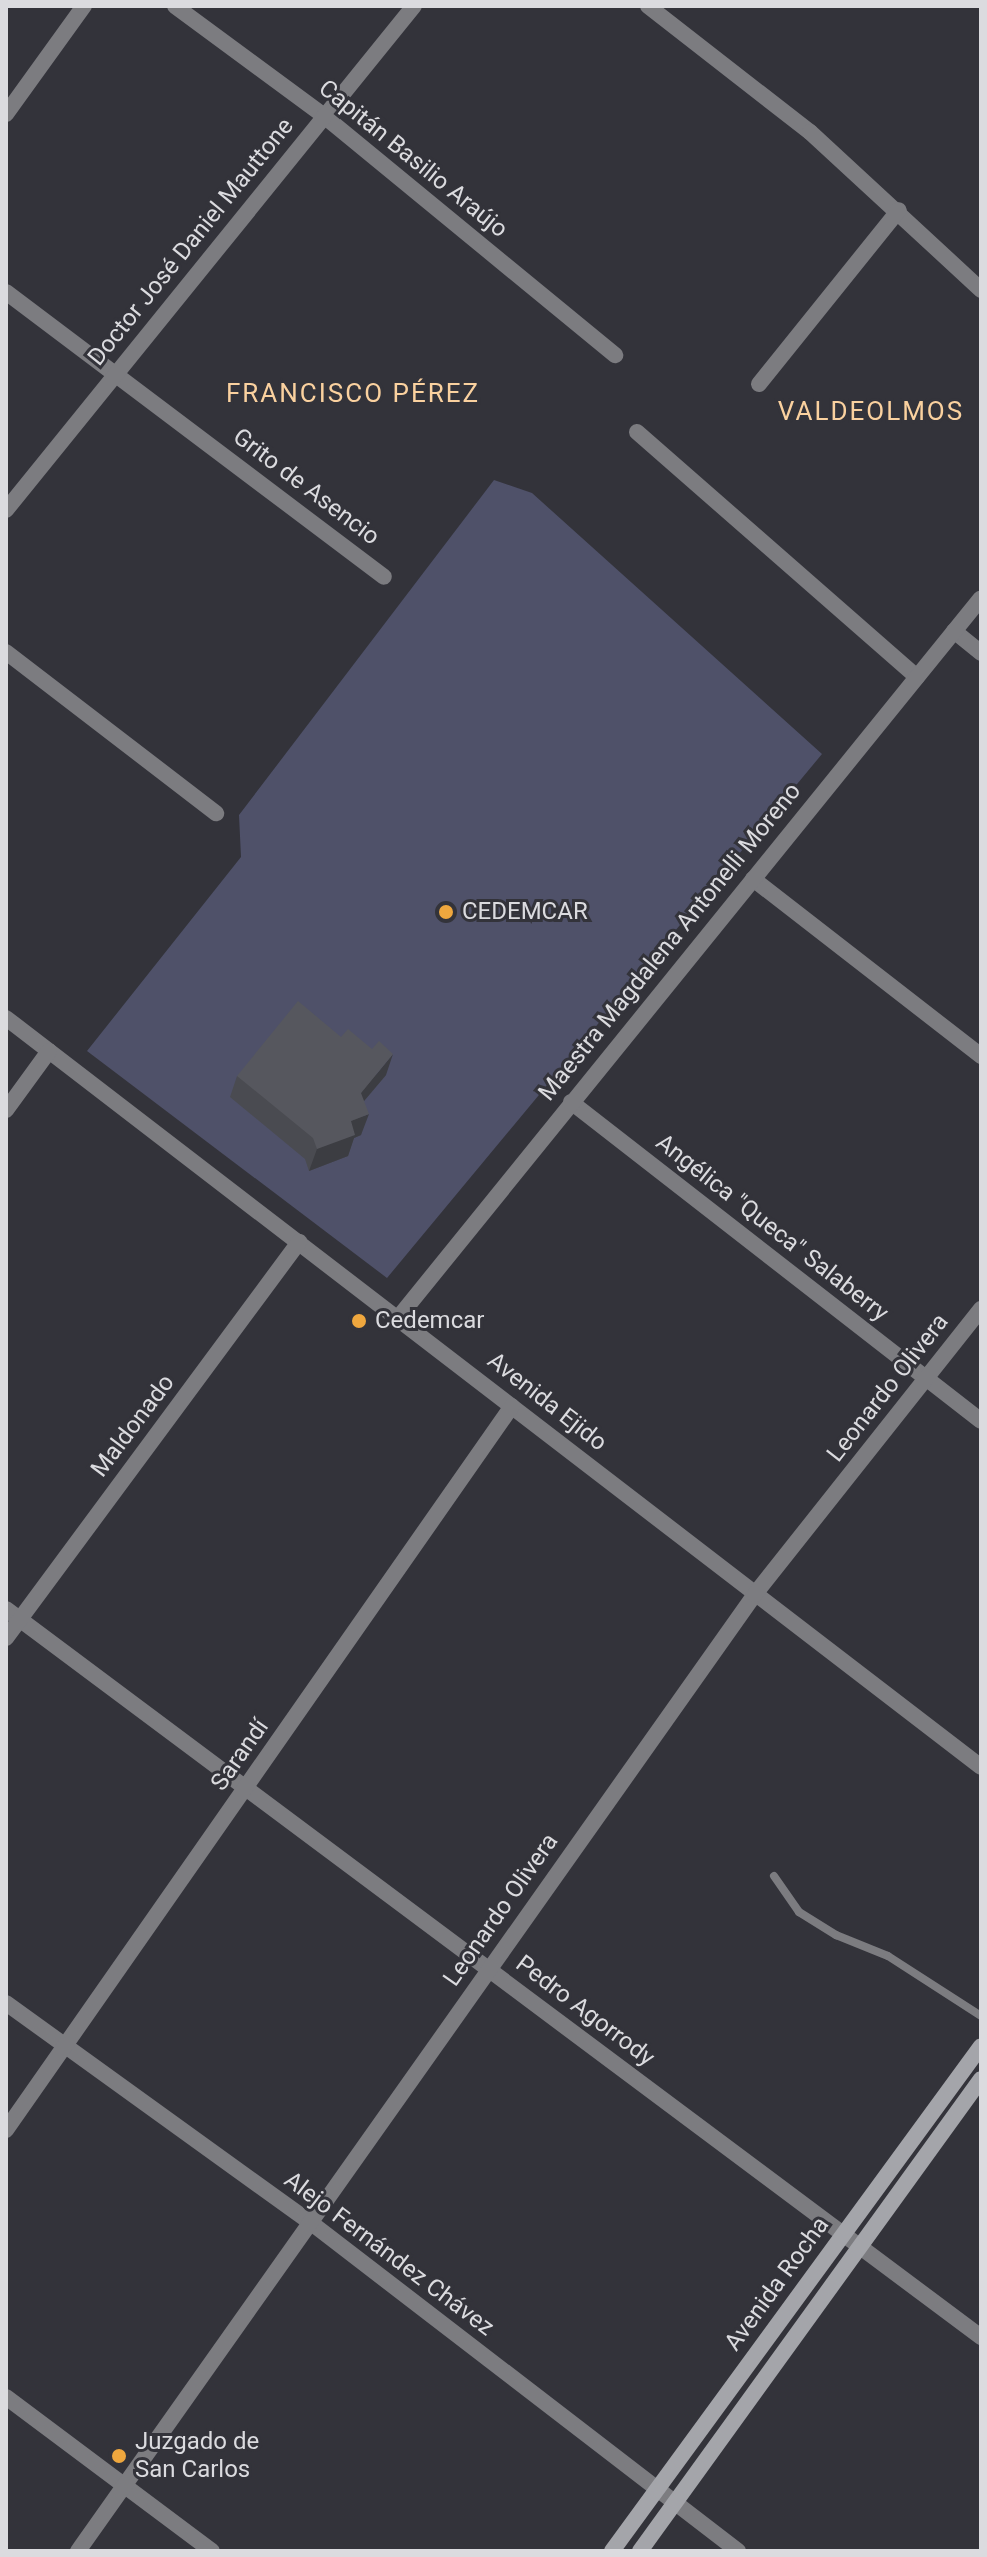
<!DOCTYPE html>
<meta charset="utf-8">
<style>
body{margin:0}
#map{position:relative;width:987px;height:2557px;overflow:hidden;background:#33333a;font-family:Roboto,sans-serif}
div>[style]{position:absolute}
.green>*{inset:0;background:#4f5169}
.lane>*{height:8px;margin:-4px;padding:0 4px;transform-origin:4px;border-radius:4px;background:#7c7c80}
.street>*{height:16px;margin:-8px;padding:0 8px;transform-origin:8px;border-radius:8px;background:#7c7c80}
.secondary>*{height:16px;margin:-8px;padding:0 8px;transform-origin:8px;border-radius:8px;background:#a4a5aa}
.wall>*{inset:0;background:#4a4b51}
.shaded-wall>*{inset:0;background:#3c3d42}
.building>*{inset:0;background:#56575e}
.dots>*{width:22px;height:22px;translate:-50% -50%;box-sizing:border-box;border:4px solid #33333a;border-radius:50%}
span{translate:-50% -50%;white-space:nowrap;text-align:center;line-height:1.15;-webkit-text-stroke:6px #33333a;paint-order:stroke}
.street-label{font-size:24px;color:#dbdbdf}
.poi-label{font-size:24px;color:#dbdbdf}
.left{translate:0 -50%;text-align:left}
.neighbourhood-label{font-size:26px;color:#fad19f;letter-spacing:2px}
.frame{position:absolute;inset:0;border:8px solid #dbdbdf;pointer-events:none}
</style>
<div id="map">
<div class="green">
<i style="clip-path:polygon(494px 480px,532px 493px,822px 754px,387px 1278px,87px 1051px,241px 857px,239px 815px)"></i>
</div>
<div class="lane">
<i style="left:774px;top:1876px;width:44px;rotate:55.2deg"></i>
<i style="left:799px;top:1912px;width:44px;rotate:31.9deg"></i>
<i style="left:836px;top:1935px;width:56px;rotate:22deg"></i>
<i style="left:888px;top:1956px;width:111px;rotate:32.8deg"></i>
</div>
<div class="street">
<i style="left:175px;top:6px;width:185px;rotate:36.4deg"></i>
<i style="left:324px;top:116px;width:377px;rotate:39.4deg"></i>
<i style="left:648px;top:6px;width:205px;rotate:37.9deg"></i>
<i style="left:810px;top:132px;width:233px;rotate:42.7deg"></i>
<i style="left:6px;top:114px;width:133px;rotate:-54.2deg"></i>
<i style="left:6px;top:292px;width:473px;rotate:37deg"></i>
<i style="left:759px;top:384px;width:223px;rotate:-51.2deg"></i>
<i style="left:637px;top:432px;width:372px;rotate:41.2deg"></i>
<i style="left:6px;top:510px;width:648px;rotate:-51.01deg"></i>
<i style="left:954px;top:631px;width:35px;rotate:39deg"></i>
<i style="left:6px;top:652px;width:265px;rotate:37.5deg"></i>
<i style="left:753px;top:879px;width:289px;rotate:37.8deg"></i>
<i style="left:6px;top:1018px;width:1229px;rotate:37.53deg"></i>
<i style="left:571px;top:1102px;width:519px;rotate:37.88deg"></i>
<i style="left:6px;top:1110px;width:73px;rotate:-53.9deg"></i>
<i style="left:398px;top:1318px;width:926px;rotate:-51deg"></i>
<i style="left:6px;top:1609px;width:1217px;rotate:36.75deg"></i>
<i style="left:6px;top:1638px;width:493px;rotate:-53.5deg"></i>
<i style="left:6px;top:2003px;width:375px;rotate:35.8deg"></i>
<i style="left:310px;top:2222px;width:540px;rotate:37.55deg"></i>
<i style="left:6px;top:2130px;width:883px;rotate:-55.05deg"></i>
<i style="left:6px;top:2397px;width:257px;rotate:36.8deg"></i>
<i style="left:78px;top:2551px;width:1172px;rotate:-54.72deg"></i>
<i style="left:755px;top:1594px;width:364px;rotate:-51.6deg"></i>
</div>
<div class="secondary">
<i style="left:612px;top:2551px;width:625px;rotate:-53.84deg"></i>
<i style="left:640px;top:2551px;width:582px;rotate:-54.15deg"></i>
</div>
<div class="wall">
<i style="clip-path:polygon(386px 1075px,364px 1101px,361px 1135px,354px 1138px,348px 1156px,309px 1171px,305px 1159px,230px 1097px,237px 1076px)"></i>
</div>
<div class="shaded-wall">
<i style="clip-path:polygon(393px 1054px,386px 1075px,353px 1114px,361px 1093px)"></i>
<i style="clip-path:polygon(369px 1114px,361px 1135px,354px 1138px,348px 1156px,309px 1171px,317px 1149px,351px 1121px)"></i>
</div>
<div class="building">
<i style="clip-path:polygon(298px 1001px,341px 1037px,348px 1029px,372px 1049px,379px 1041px,393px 1054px,361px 1093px,369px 1114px,351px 1121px,355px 1135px,317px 1149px,313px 1138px,237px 1076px)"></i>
</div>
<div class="dots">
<i style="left:446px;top:912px;background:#efa73e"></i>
<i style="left:359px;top:1321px;background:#efa73e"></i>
<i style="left:119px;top:2456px;background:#efa73e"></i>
</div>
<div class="street-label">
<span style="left:413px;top:159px;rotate:39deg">Capitán Basilio Araújo</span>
<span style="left:191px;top:242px;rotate:-51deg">Doctor José Daniel Mauttone</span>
<span style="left:306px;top:487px;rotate:37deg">Grito de Asencio</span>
<span style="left:670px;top:942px;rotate:-51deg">Maestra Magdalena Antonelli Moreno</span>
<span style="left:772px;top:1228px;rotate:38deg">Angélica "Queca" Salaberry</span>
<span style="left:888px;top:1388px;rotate:-52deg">Leonardo Olivera</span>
<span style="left:547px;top:1402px;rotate:38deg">Avenida Ejido</span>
<span style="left:133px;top:1426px;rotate:-53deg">Maldonado</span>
<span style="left:240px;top:1755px;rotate:-55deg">Sarandí</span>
<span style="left:501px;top:1910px;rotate:-55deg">Leonardo Olivera</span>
<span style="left:585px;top:2011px;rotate:37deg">Pedro Agorrody</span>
<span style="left:389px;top:2254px;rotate:37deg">Alejo Fernández Chávez</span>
<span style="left:777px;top:2284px;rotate:-54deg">Avenida Rocha</span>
</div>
<div class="poi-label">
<span class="left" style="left:462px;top:912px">CEDEMCAR</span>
<span class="left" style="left:375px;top:1321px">Cedemcar</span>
<span class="left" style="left:135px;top:2456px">Juzgado de<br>San Carlos</span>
</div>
<div class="neighbourhood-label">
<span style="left:353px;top:394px">FRANCISCO PÉREZ</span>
<span style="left:871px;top:412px">VALDEOLMOS</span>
</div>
<div class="frame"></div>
</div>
